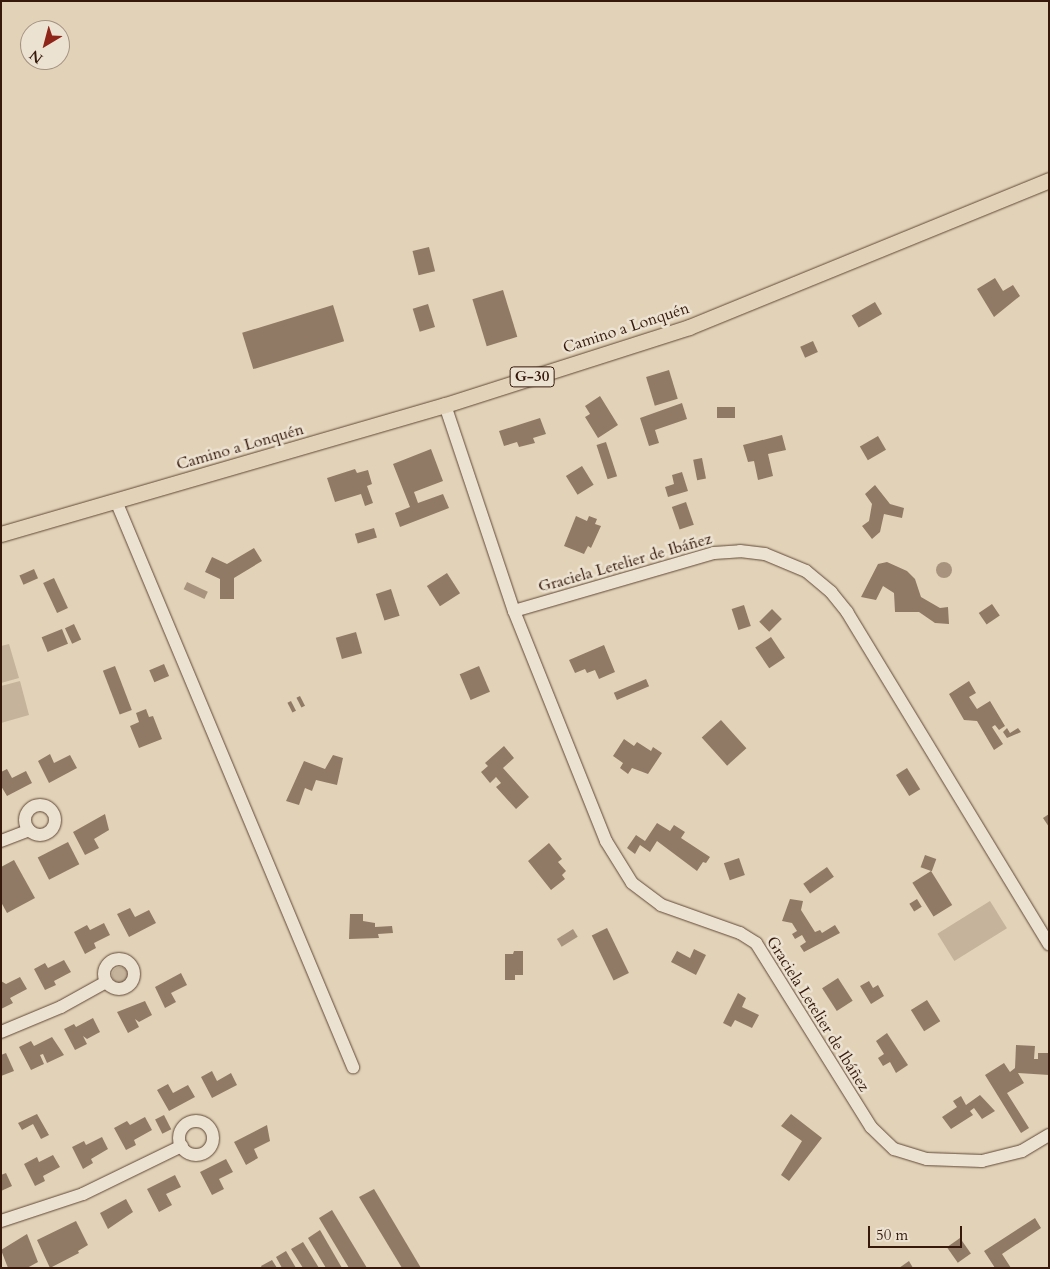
<!DOCTYPE html>
<meta charset="utf-8">
<style>
body{margin:0}
#map{position:relative;width:1050px;height:1269px;overflow:hidden;background:#e2d3b8;font-family:Cardo,serif}
div>[style]{position:absolute}
.green>*{inset:0;background:#c5b39b;transform-origin:0 0}
.round{border-radius:50%}
.water>*{inset:0;background:#a8947e;transform-origin:0 0}
.building>*{inset:0;background:#907a65;transform-origin:0 0}
.roads{filter:drop-shadow(0 0 1px #624837) drop-shadow(0 0 1px #624837)}
.minor>*{height:12px;margin:-6px;padding:0 6px;transform-origin:6px;border-radius:6px;background:#ece2d1}
.minor>.ring{margin:-6px;padding:0;box-sizing:content-box;background:none;border:12px solid #ece2d1;border-radius:50%}
.major>*{height:15px;margin:-7.5px;padding:0 7.5px;transform-origin:7.5px;border-radius:7.5px;background:#e2d3b8}
span{translate:-50% -50%;white-space:nowrap;text-align:center;line-height:1.15;-webkit-text-stroke:5px #ece2d1;paint-order:stroke}
.shield-label span{padding:1px 4px;background:#ece2d1;border:1px solid;border-radius:4px;-webkit-text-stroke-width:0}
.shield-label{font-size:15px;color:#37190c;font-weight:700}
.street-label{font-size:16px;color:#37190c}
.frame{position:absolute;inset:0;border:2px solid #37190c;pointer-events:none}
.north{position:absolute;left:20px;top:20px;width:50px;height:50px;box-sizing:border-box;background:#ece2d1;border:1px solid #a49282;border-radius:50%;rotate:217deg;font-size:14px;font-weight:700;line-height:20px;text-align:center;color:#37190c}
.north::after{content:'';display:block;margin:auto;width:18px;height:22px;background:#8f2418;clip-path:polygon(50% 0,100% 100%,50% 72%,0 100%)}
.scale{position:absolute;left:868px;top:1226px;width:94px;height:22px;box-sizing:border-box;border:2px solid #37190c;border-top:0;padding-left:6px;font-size:15px;line-height:18px;white-space:nowrap;color:#37190c;-webkit-text-stroke:4px #ece2d1;paint-order:stroke}
</style>
<div id="map">
<div class="green">
<i style="clip-path:polygon(9px 644px,19px 678px,1px 683px,1px 646px)"></i>
<i style="clip-path:polygon(20px 681px,29px 715px,1px 723px,1px 686px)"></i>
<i style="left:990px;top:901px;width:32px;height:62px;rotate:58deg"></i>
<i class="round" style="left:112px;top:967px;width:16px;height:16px"></i>
</div>
<div class="water">
<i class="round" style="left:936px;top:562px;width:16px;height:16px"></i>
<i style="left:187px;top:582px;width:23px;height:8px;rotate:25deg"></i>
<i style="left:573px;top:929px;width:9px;height:19px;rotate:58deg"></i>
</div>
<div class="building">
<i style="left:429px;top:247px;width:25px;height:17px;rotate:76deg"></i>
<i style="clip-path:polygon(995px 278px,1003px 291px,1013px 285px,1020px 296px,994px 317px,977px 289px)"></i>
<i style="left:503px;top:290px;width:49px;height:32px;rotate:73deg"></i>
<i style="left:875px;top:302px;width:14px;height:27px;rotate:60deg"></i>
<i style="left:428px;top:304px;width:24px;height:16px;rotate:73deg"></i>
<i style="left:333px;top:305px;width:38px;height:95px;rotate:73deg"></i>
<i style="left:813px;top:341px;width:12px;height:14px;rotate:66deg"></i>
<i style="left:669px;top:370px;width:30px;height:24px;rotate:73deg"></i>
<i style="clip-path:polygon(600px 396px,618px 425px,598px 438px,585px 417px,590px 414px,585px 406px)"></i>
<i style="clip-path:polygon(682px 403px,687px 419px,655px 430px,659px 443px,649px 446px,640px 418px)"></i>
<i style="left:717px;top:407px;width:18px;height:11px"></i>
<i style="clip-path:polygon(540px 418px,546px 434px,533px 438px,535px 443px,519px 447px,517px 442px,504px 446px,499px 431px)"></i>
<i style="clip-path:polygon(782px 435px,786px 450px,768px 454px,773px 476px,758px 480px,754px 461px,748px 462px,743px 445px)"></i>
<i style="left:878px;top:436px;width:16px;height:21px;rotate:60deg"></i>
<i style="left:606px;top:442px;width:36px;height:10px;rotate:72deg"></i>
<i style="clip-path:polygon(431px 449px,443px 481px,414px 492px,418px 503px,443px 494px,449px 508px,400px 527px,395px 513px,410px 507px,393px 464px)"></i>
<i style="left:702px;top:458px;width:21px;height:9px;rotate:79deg"></i>
<i style="left:582px;top:466px;width:22px;height:19px;rotate:58deg"></i>
<i style="clip-path:polygon(355px 469px,357px 473px,368px 470px,372px 484px,367px 486px,373px 503px,365px 506px,361px 494px,335px 502px,327px 478px)"></i>
<i style="clip-path:polygon(682px 472px,688px 491px,668px 497px,665px 487px,674px 484px,672px 475px)"></i>
<i style="clip-path:polygon(875px 485px,890px 504px,904px 508px,902px 518px,884px 514px,880px 532px,872px 539px,862px 526px,869px 521px,872px 504px,865px 494px)"></i>
<i style="left:686px;top:502px;width:24px;height:15px;rotate:71deg"></i>
<i style="clip-path:polygon(576px 516px,587px 521px,589px 516px,597px 519px,595px 524px,601px 526px,591px 548px,588px 546px,584px 554px,564px 546px)"></i>
<i style="left:374px;top:528px;width:10px;height:20px;rotate:73deg"></i>
<i style="clip-path:polygon(254px 548px,262px 561px,234px 578px,234px 599px,220px 599px,220px 579px,205px 572px,212px 557px,227px 564px)"></i>
<i style="clip-path:polygon(887px 562px,907px 571px,915px 579px,921px 597px,940px 608px,948px 607px,949px 624px,935px 623px,919px 612px,895px 612px,894px 593px,883px 586px,876px 600px,861px 597px,878px 564px)"></i>
<i style="left:34px;top:569px;width:10px;height:16px;rotate:66deg"></i>
<i style="left:447px;top:573px;width:24px;height:24px;rotate:57deg"></i>
<i style="left:54px;top:578px;width:33px;height:12px;rotate:65deg"></i>
<i style="left:391px;top:589px;width:28px;height:16px;rotate:72deg"></i>
<i style="left:992px;top:604px;width:14px;height:16px;rotate:56deg"></i>
<i style="left:744px;top:605px;width:22px;height:13px;rotate:72deg"></i>
<i style="left:772px;top:609px;width:14px;height:18px;rotate:45deg"></i>
<i style="left:74px;top:624px;width:17px;height:10px;rotate:65deg"></i>
<i style="left:62px;top:629px;width:16px;height:22px;rotate:68deg"></i>
<i style="left:356px;top:632px;width:22px;height:21px;rotate:74deg"></i>
<i style="left:771px;top:637px;width:25px;height:19px;rotate:56deg"></i>
<i style="clip-path:polygon(604px 645px,615px 672px,599px 679px,595px 670px,587px 673px,585px 669px,575px 673px,569px 660px)"></i>
<i style="left:164px;top:664px;width:13px;height:16px;rotate:67deg"></i>
<i style="left:115px;top:666px;width:47px;height:13px;rotate:69deg"></i>
<i style="left:479px;top:666px;width:28px;height:21px;rotate:67deg"></i>
<i style="left:646px;top:679px;width:8px;height:35px;rotate:67deg"></i>
<i style="clip-path:polygon(969px 681px,976px 693px,969px 697px,977px 709px,990px 701px,1005px 726px,999px 730px,995px 725px,992px 727px,1003px 744px,994px 750px,977px 721px,964px 720px,949px 694px)"></i>
<i style="left:300px;top:696px;width:11px;height:4px;rotate:63deg"></i>
<i style="left:291px;top:701px;width:11px;height:4px;rotate:63deg"></i>
<i style="clip-path:polygon(146px 709px,149px 717px,153px 716px,162px 739px,139px 748px,130px 726px,139px 722px,136px 713px)"></i>
<i style="left:721px;top:720px;width:38px;height:26px;rotate:48deg"></i>
<i style="clip-path:polygon(1007px 728px,1010px 733px,1018px 728px,1021px 732px,1007px 738px,1003px 732px)"></i>
<i style="clip-path:polygon(624px 739px,634px 746px,637px 742px,651px 751px,653px 747px,662px 753px,648px 774px,632px 768px,628px 774px,620px 768px,623px 763px,613px 756px)"></i>
<i style="clip-path:polygon(504px 746px,514px 758px,503px 768px,529px 797px,516px 809px,496px 787px,501px 783px,496px 777px,490px 783px,481px 772px,488px 766px,485px 763px)"></i>
<i style="clip-path:polygon(50px 754px,54px 763px,70px 755px,77px 768px,49px 783px,38px 761px)"></i>
<i style="clip-path:polygon(333px 755px,343px 758px,337px 785px,316px 780px,312px 791px,305px 788px,299px 805px,286px 801px,304px 761px,325px 769px)"></i>
<i style="left:907px;top:768px;width:25px;height:13px;rotate:58deg"></i>
<i style="clip-path:polygon(7px 769px,12px 778px,26px 771px,32px 783px,7px 796px,1px 786px,1px 772px)"></i>
<i style="clip-path:polygon(105px 814px,109px 830px,94px 839px,99px 848px,85px 855px,73px 832px)"></i>
<i style="clip-path:polygon(1049px 814px,1049px 827px,1043px 818px)"></i>
<i style="clip-path:polygon(657px 823px,670px 831px,674px 825px,685px 832px,681px 838px,710px 857px,706px 863px,703px 862px,697px 871px,657px 841px,650px 852px,640px 845px,635px 854px,627px 848px,636px 835px,645px 841px)"></i>
<i style="left:68px;top:842px;width:25px;height:34px;rotate:63deg"></i>
<i style="clip-path:polygon(549px 843px,562px 859px,558px 862px,566px 871px,562px 875px,565px 879px,551px 890px,528px 861px)"></i>
<i style="left:925px;top:855px;width:12px;height:13px;rotate:20deg"></i>
<i style="left:739px;top:858px;width:18px;height:16px;rotate:71deg"></i>
<i style="clip-path:polygon(14px 860px,35px 898px,7px 913px,1px 902px,1px 867px)"></i>
<i style="left:827px;top:867px;width:12px;height:29px;rotate:55deg"></i>
<i style="left:931px;top:871px;width:40px;height:22px;rotate:58deg"></i>
<i style="clip-path:polygon(790px 899px,803px 901px,801px 910px,815px 932px,820px 930px,822px 933px,835px 925px,840px 933px,804px 952px,800px 946px,806px 942px,802px 935px,795px 939px,792px 934px,797px 931px,792px 923px,782px 921px)"></i>
<i style="left:917px;top:899px;width:9px;height:9px;rotate:58deg"></i>
<i style="clip-path:polygon(130px 908px,135px 917px,149px 910px,156px 923px,129px 937px,117px 914px)"></i>
<i style="clip-path:polygon(350px 914px,363px 914px,363px 921px,375px 923px,375px 927px,392px 926px,393px 933px,378px 934px,379px 938px,349px 939px)"></i>
<i style="clip-path:polygon(104px 923px,110px 935px,94px 943px,96px 948px,85px 954px,74px 932px,87px 925px,90px 930px)"></i>
<i style="left:607px;top:928px;width:50px;height:17px;rotate:64deg"></i>
<i style="clip-path:polygon(694px 949px,706px 955px,696px 975px,671px 962px,677px 951px,690px 958px)"></i>
<i style="clip-path:polygon(514px 951px,523px 951px,523px 975px,515px 975px,515px 980px,505px 980px,505px 954px,513px 954px)"></i>
<i style="clip-path:polygon(64px 960px,71px 972px,54px 981px,56px 985px,45px 990px,34px 969px,45px 963px,48px 968px)"></i>
<i style="clip-path:polygon(181px 973px,187px 985px,171px 993px,176px 1002px,165px 1008px,155px 987px)"></i>
<i style="clip-path:polygon(20px 977px,27px 989px,10px 998px,13px 1003px,1px 1009px,1px 981px,6px 984px)"></i>
<i style="left:838px;top:978px;width:27px;height:19px;rotate:57deg"></i>
<i style="clip-path:polygon(869px 981px,873px 988px,878px 985px,884px 996px,871px 1004px,860px 986px)"></i>
<i style="clip-path:polygon(738px 993px,746px 998px,742px 1007px,759px 1015px,752px 1028px,735px 1020px,731px 1027px,723px 1023px)"></i>
<i style="left:927px;top:1000px;width:25px;height:19px;rotate:58deg"></i>
<i style="clip-path:polygon(145px 1001px,152px 1015px,139px 1022px,135px 1019px,139px 1027px,128px 1033px,117px 1012px)"></i>
<i style="clip-path:polygon(93px 1018px,100px 1032px,87px 1039px,83px 1036px,87px 1044px,75px 1050px,64px 1029px,74px 1024px,76px 1027px)"></i>
<i style="clip-path:polygon(887px 1033px,908px 1065px,896px 1073px,890px 1062px,883px 1066px,878px 1058px,884px 1054px,876px 1041px)"></i>
<i style="clip-path:polygon(52px 1037px,64px 1055px,47px 1063px,43px 1054px,40px 1055px,44px 1064px,31px 1070px,19px 1047px,31px 1041px,34px 1046px)"></i>
<i style="clip-path:polygon(1016px 1045px,1035px 1046px,1034px 1059px,1038px 1059px,1038px 1053px,1049px 1053px,1049px 1075px,1018px 1073px,1024px 1083px,1007px 1093px,1029px 1128px,1021px 1133px,985px 1075px,1004px 1063px,1010px 1072px,1015px 1068px)"></i>
<i style="clip-path:polygon(6px 1053px,14px 1071px,1px 1076px,1px 1055px)"></i>
<i style="clip-path:polygon(212px 1071px,217px 1081px,231px 1073px,237px 1085px,212px 1098px,201px 1077px)"></i>
<i style="clip-path:polygon(168px 1084px,173px 1093px,188px 1085px,195px 1097px,169px 1111px,157px 1090px)"></i>
<i style="clip-path:polygon(980px 1095px,995px 1111px,982px 1119px,974px 1108px,970px 1111px,973px 1115px,951px 1129px,942px 1117px,957px 1107px,953px 1101px,961px 1096px,966px 1105px)"></i>
<i style="clip-path:polygon(37px 1114px,49px 1135px,41px 1139px,33px 1124px,22px 1130px,18px 1123px)"></i>
<i style="clip-path:polygon(791px 1114px,822px 1138px,789px 1181px,781px 1175px,802px 1141px,781px 1126px)"></i>
<i style="left:164px;top:1115px;width:16px;height:10px;rotate:63deg"></i>
<i style="clip-path:polygon(145px 1117px,152px 1130px,134px 1140px,136px 1145px,126px 1150px,114px 1128px,127px 1121px,130px 1125px)"></i>
<i style="clip-path:polygon(267px 1125px,270px 1141px,254px 1149px,258px 1158px,246px 1165px,234px 1142px)"></i>
<i style="clip-path:polygon(102px 1137px,108px 1149px,91px 1159px,93px 1163px,83px 1169px,72px 1147px,84px 1141px,86px 1145px)"></i>
<i style="clip-path:polygon(53px 1155px,60px 1167px,43px 1176px,45px 1181px,35px 1186px,24px 1164px,37px 1157px,39px 1162px)"></i>
<i style="clip-path:polygon(226px 1159px,233px 1172px,219px 1179px,224px 1189px,212px 1195px,200px 1172px)"></i>
<i style="clip-path:polygon(6px 1173px,12px 1186px,1px 1191px,1px 1175px)"></i>
<i style="clip-path:polygon(175px 1175px,181px 1187px,166px 1194px,172px 1205px,159px 1212px,147px 1189px)"></i>
<i style="clip-path:polygon(374px 1189px,421px 1268px,402px 1268px,359px 1197px)"></i>
<i style="clip-path:polygon(126px 1199px,133px 1212px,108px 1229px,100px 1213px)"></i>
<i style="clip-path:polygon(332px 1210px,367px 1268px,349px 1268px,319px 1218px)"></i>
<i style="clip-path:polygon(1035px 1218px,1041px 1228px,1002px 1254px,1011px 1268px,995px 1268px,984px 1251px)"></i>
<i style="clip-path:polygon(76px 1221px,88px 1245px,78px 1251px,79px 1253px,50px 1268px,37px 1240px)"></i>
<i style="clip-path:polygon(320px 1230px,342px 1268px,326px 1268px,308px 1238px)"></i>
<i style="clip-path:polygon(27px 1234px,38px 1262px,27px 1268px,8px 1268px,1px 1250px)"></i>
<i style="left:960px;top:1238px;width:19px;height:16px;rotate:55deg"></i>
<i style="clip-path:polygon(303px 1242px,319px 1268px,303px 1268px,291px 1249px)"></i>
<i style="clip-path:polygon(286px 1251px,296px 1268px,282px 1268px,276px 1257px)"></i>
<i style="clip-path:polygon(272px 1260px,277px 1268px,262px 1268px,261px 1266px)"></i>
<i style="clip-path:polygon(909px 1261px,913px 1268px,899px 1268px)"></i>
</div>
<div class="roads">
<div class="minor">
<i style="left:445px;top:405px;width:217px;rotate:71.5deg"></i>
<i style="left:514px;top:611px;width:248px;rotate:68.2deg"></i>
<i style="left:606px;top:841px;width:49px;rotate:58.2deg"></i>
<i style="left:632px;top:883px;width:36px;rotate:37deg"></i>
<i style="left:661px;top:905px;width:84px;rotate:19.5deg"></i>
<i style="left:740px;top:933px;width:19px;rotate:32deg"></i>
<i style="left:756px;top:943px;width:217px;rotate:58deg"></i>
<i style="left:871px;top:1127px;width:32px;rotate:44deg"></i>
<i style="left:894px;top:1149px;width:34px;rotate:17deg"></i>
<i style="left:927px;top:1159px;width:55px;rotate:2.1deg"></i>
<i style="left:982px;top:1161px;width:41px;rotate:-14deg"></i>
<i style="left:1022px;top:1151px;width:31px;rotate:-31deg"></i>
<i style="left:116px;top:501px;width:614px;rotate:67.28deg"></i>
<i style="left:514px;top:611px;width:208px;rotate:-16.2deg"></i>
<i style="left:714px;top:553px;width:26px;rotate:-4deg"></i>
<i style="left:740px;top:551px;width:25px;rotate:7deg"></i>
<i style="left:765px;top:554px;width:44px;rotate:22.5deg"></i>
<i style="left:806px;top:571px;width:33px;rotate:40deg"></i>
<i style="left:831px;top:592px;width:26px;rotate:51deg"></i>
<i style="left:847px;top:612px;width:389px;rotate:58.7deg"></i>
<i class="ring" style="left:25px;top:805px;width:18px;height:18px"></i>
<i style="left:1px;top:841px;width:30px;rotate:-21deg"></i>
<i class="ring" style="left:104px;top:959px;width:18px;height:18px"></i>
<i style="left:1px;top:1032px;width:65px;rotate:-22.6deg"></i>
<i style="left:61px;top:1007px;width:51px;rotate:-29.1deg"></i>
<i class="ring" style="left:179px;top:1121px;width:22px;height:22px"></i>
<i style="left:1px;top:1221px;width:86px;rotate:-18.2deg"></i>
<i style="left:83px;top:1194px;width:110px;rotate:-25.9deg"></i>
</div>
<div class="major">
<i style="left:1px;top:534px;width:462px;rotate:-16.2deg"></i>
<i style="left:445px;top:405px;width:256px;rotate:-17.7deg"></i>
<i style="left:689px;top:327px;width:389px;rotate:-22.2deg"></i>
</div>
</div>
<div class="shield-label">
<span style="left:532px;top:377px">G-30</span>
</div>
<div class="street-label">
<span style="left:626px;top:328px;rotate:-18deg">Camino a Lonquén</span>
<span style="left:240px;top:447px;rotate:-16deg">Camino a Lonquén</span>
<span style="left:625px;top:563px;rotate:-16deg">Graciela Letelier de Ibáñez</span>
<span style="left:818px;top:1014px;rotate:58deg">Graciela Letelier de Ibáñez</span>
</div>
<div class="frame"></div>
<div class="north">N</div>
<div class="scale">50 m</div>
</div>
